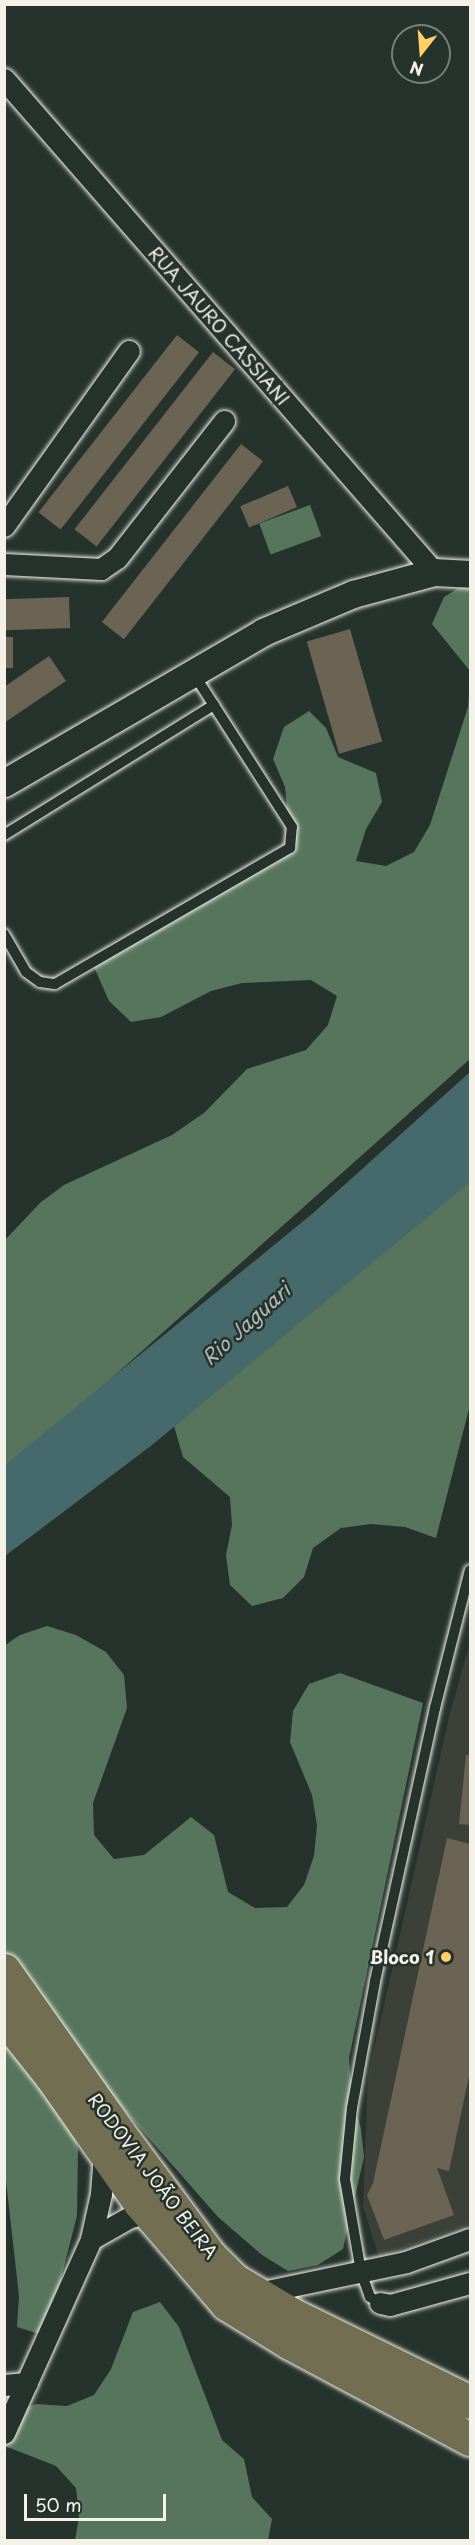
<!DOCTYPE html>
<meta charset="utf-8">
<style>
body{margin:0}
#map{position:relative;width:475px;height:2545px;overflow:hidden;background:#26332d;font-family:"Playpen Sans",sans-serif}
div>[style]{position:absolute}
.built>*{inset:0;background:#3b4139}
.green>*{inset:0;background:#57755d;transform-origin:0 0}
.water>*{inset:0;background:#46696b}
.building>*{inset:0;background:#6b6354;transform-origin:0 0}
.roads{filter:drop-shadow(0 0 2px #f4f1e8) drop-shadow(0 0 2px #f4f1e8)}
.service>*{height:10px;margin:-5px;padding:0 5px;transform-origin:5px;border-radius:5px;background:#26332d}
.minor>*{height:21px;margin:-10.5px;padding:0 10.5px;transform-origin:10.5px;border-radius:10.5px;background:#26332d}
.tertiary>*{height:27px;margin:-13.5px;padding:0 13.5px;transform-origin:13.5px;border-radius:13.5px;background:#26332d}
.primary>*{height:33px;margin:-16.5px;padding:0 16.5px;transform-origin:16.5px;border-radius:16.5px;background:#726e52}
.dots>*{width:16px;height:16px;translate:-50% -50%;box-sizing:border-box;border:3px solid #26332d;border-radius:50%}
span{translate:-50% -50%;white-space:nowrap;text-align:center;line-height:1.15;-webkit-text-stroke:5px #26332d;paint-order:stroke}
.street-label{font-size:18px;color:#f4f1e8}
.poi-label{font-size:18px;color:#f4f1e8;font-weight:700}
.right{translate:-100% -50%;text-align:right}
.water-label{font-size:20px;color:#aebbb6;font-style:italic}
.frame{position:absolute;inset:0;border:6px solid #f4f1e8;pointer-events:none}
.north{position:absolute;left:391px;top:24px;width:60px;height:60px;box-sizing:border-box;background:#26332d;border:2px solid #787f78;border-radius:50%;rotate:197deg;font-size:16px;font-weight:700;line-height:24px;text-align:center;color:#f4f1e8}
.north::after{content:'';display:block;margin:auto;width:21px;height:27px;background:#ffd166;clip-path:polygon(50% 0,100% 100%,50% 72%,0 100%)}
.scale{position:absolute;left:24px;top:2494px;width:142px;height:27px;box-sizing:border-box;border:3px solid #f4f1e8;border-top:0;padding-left:8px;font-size:18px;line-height:21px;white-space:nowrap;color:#f4f1e8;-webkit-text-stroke:4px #26332d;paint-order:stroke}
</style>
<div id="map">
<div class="built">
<i style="clip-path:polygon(470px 1643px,470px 2224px,379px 2257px,363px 2207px,368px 2076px,450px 1713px)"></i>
</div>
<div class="green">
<i style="left:310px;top:505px;width:33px;height:54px;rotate:70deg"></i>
<i style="clip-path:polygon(470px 581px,470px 671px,432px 624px,444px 597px)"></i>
<i style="clip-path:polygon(470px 682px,470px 1059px,5px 1473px,5px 1240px,41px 1202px,64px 1185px,172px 1135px,204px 1113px,247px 1069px,306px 1050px,328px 1025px,337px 996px,311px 980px,242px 983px,211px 991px,161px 1017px,131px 1022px,109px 1001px,94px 967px,290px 844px,285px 787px,273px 759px,284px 727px,309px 711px,326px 728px,338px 757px,376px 773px,382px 802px,366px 829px,356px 861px,386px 866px,414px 852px,430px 825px,468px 707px)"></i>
<i style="clip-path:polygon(470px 1161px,470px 1405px,436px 1538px,405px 1527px,371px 1524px,341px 1528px,313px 1548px,304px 1577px,283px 1598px,252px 1606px,230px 1585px,226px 1555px,232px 1525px,230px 1497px,183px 1457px,174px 1426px)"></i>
<i style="clip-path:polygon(47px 1626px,76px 1635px,106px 1652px,124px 1675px,127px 1708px,93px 1803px,94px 1835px,114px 1859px,144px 1855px,191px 1817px,214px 1835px,228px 1892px,255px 1908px,287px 1907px,304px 1885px,314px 1856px,317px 1825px,312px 1795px,290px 1742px,293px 1711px,309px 1684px,340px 1673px,423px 1703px,349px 2058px,352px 2098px,361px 2129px,364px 2157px,343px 2249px,318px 2265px,288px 2271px,262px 2255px,218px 2217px,5px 1974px,4px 1646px,20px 1635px)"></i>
<i style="clip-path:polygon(4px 2027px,68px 2118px,78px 2149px,77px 2216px,46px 2336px,17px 2327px,19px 2296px,4px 2163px)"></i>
<i style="clip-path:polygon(160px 2302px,179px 2327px,222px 2440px,244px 2459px,252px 2497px,272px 2519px,268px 2540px,75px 2540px,79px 2517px,76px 2488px,56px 2466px,5px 2446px,9px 2415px,36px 2404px,67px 2406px,94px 2395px,111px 2369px,133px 2312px)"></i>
</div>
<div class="water">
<i style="clip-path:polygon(470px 1072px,470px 1182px,152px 1445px,5px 1556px,5px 1465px,312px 1214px)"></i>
</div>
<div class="building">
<i style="left:177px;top:335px;width:28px;height:225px;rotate:38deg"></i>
<i style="left:213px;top:352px;width:28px;height:225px;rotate:38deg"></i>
<i style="left:241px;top:444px;width:28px;height:226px;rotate:38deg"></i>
<i style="left:288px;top:486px;width:23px;height:52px;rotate:67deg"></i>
<i style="left:69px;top:597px;width:31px;height:65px;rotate:88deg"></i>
<i style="left:350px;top:629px;width:117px;height:45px;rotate:74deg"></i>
<i style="left:4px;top:637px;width:9px;height:31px"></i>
<i style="clip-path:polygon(49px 656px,66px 681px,4px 723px,4px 687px)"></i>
<i style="clip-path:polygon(466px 1755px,470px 1755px,470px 1825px,459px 1824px)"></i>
<i style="clip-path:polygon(447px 1838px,470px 1844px,470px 2071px,449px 2171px,437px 2168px,454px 2215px,384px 2240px,367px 2195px,373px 2183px)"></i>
</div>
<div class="roads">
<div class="service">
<i style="left:4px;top:835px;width:247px;rotate:-31.8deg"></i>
<i style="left:4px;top:934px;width:44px;rotate:59.9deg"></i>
<i style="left:26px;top:972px;width:17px;rotate:36deg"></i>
<i style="left:40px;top:982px;width:15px;rotate:8deg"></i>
<i style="left:55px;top:984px;width:272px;rotate:-30.1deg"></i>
<i style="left:290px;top:848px;width:21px;rotate:-85deg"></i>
<i style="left:292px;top:827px;width:183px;rotate:-122.7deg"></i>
<i style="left:380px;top:2303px;width:12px;rotate:-149deg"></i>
<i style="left:370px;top:2297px;width:27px;rotate:-110deg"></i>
<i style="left:361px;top:2272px;width:94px;rotate:-99.8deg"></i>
<i style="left:345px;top:2179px;width:71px;rotate:-84.4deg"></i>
<i style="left:352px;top:2108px;width:129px;rotate:-79.7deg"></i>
<i style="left:375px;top:1981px;width:280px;rotate:-77.6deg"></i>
<i style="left:435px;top:1708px;width:142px;rotate:-75.8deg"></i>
</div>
<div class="minor">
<i style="left:4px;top:79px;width:654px;rotate:48.9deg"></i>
<i style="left:4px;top:526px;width:215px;rotate:-54.5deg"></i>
<i style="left:4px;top:564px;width:97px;rotate:3deg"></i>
<i style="left:101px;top:569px;width:19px;rotate:-35deg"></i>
<i style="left:117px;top:558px;width:174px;rotate:-52deg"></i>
<i style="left:91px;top:2239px;width:45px;rotate:-29.4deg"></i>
<i style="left:130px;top:2217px;width:18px;rotate:-13deg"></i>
<i style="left:253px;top:2294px;width:156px;rotate:-11.8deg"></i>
<i style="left:406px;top:2262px;width:68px;rotate:-19.8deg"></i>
<i style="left:380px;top:2303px;width:10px;rotate:11deg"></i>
<i style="left:390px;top:2305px;width:83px;rotate:-15.4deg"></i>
<i style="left:4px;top:2385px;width:23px;rotate:-5deg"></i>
<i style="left:4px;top:2433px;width:213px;rotate:-65.8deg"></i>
<i style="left:91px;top:2239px;width:46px;rotate:-77.5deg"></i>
<i style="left:101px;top:2194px;width:41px;rotate:-85.8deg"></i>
</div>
<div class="tertiary">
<i style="left:4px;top:783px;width:300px;rotate:-30.2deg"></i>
<i style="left:263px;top:632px;width:98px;rotate:-22.9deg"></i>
<i style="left:353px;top:594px;width:84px;rotate:-15.2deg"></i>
<i style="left:434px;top:572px;width:36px;rotate:3deg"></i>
</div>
<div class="primary">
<i style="left:4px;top:1970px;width:199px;rotate:54.8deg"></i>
<i style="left:119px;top:2133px;width:153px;rotate:53.5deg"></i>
<i style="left:210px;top:2256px;width:34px;rotate:45deg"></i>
<i style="left:234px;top:2280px;width:66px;rotate:30.8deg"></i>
<i style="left:291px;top:2314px;width:199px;rotate:26.2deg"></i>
<i style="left:4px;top:2017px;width:75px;rotate:51.5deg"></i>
<i style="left:51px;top:2076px;width:155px;rotate:55deg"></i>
<i style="left:140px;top:2203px;width:133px;rotate:49.3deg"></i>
<i style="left:227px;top:2304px;width:74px;rotate:31.8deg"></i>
<i style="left:290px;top:2343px;width:204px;rotate:28.1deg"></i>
</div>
</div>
<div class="dots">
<i style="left:446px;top:1957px;background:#ffd166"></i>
</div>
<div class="street-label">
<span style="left:219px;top:326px;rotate:49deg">RUA JAURO CASSIANI</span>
<span style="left:153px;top:2176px;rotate:53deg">RODOVIA JOÃO BEIRA</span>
</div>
<div class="poi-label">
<span class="right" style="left:434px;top:1957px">Bloco 1</span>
</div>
<div class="water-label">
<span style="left:246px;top:1324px;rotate:-42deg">Rio Jaguari</span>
</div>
<div class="frame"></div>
<div class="north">N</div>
<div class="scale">50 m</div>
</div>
